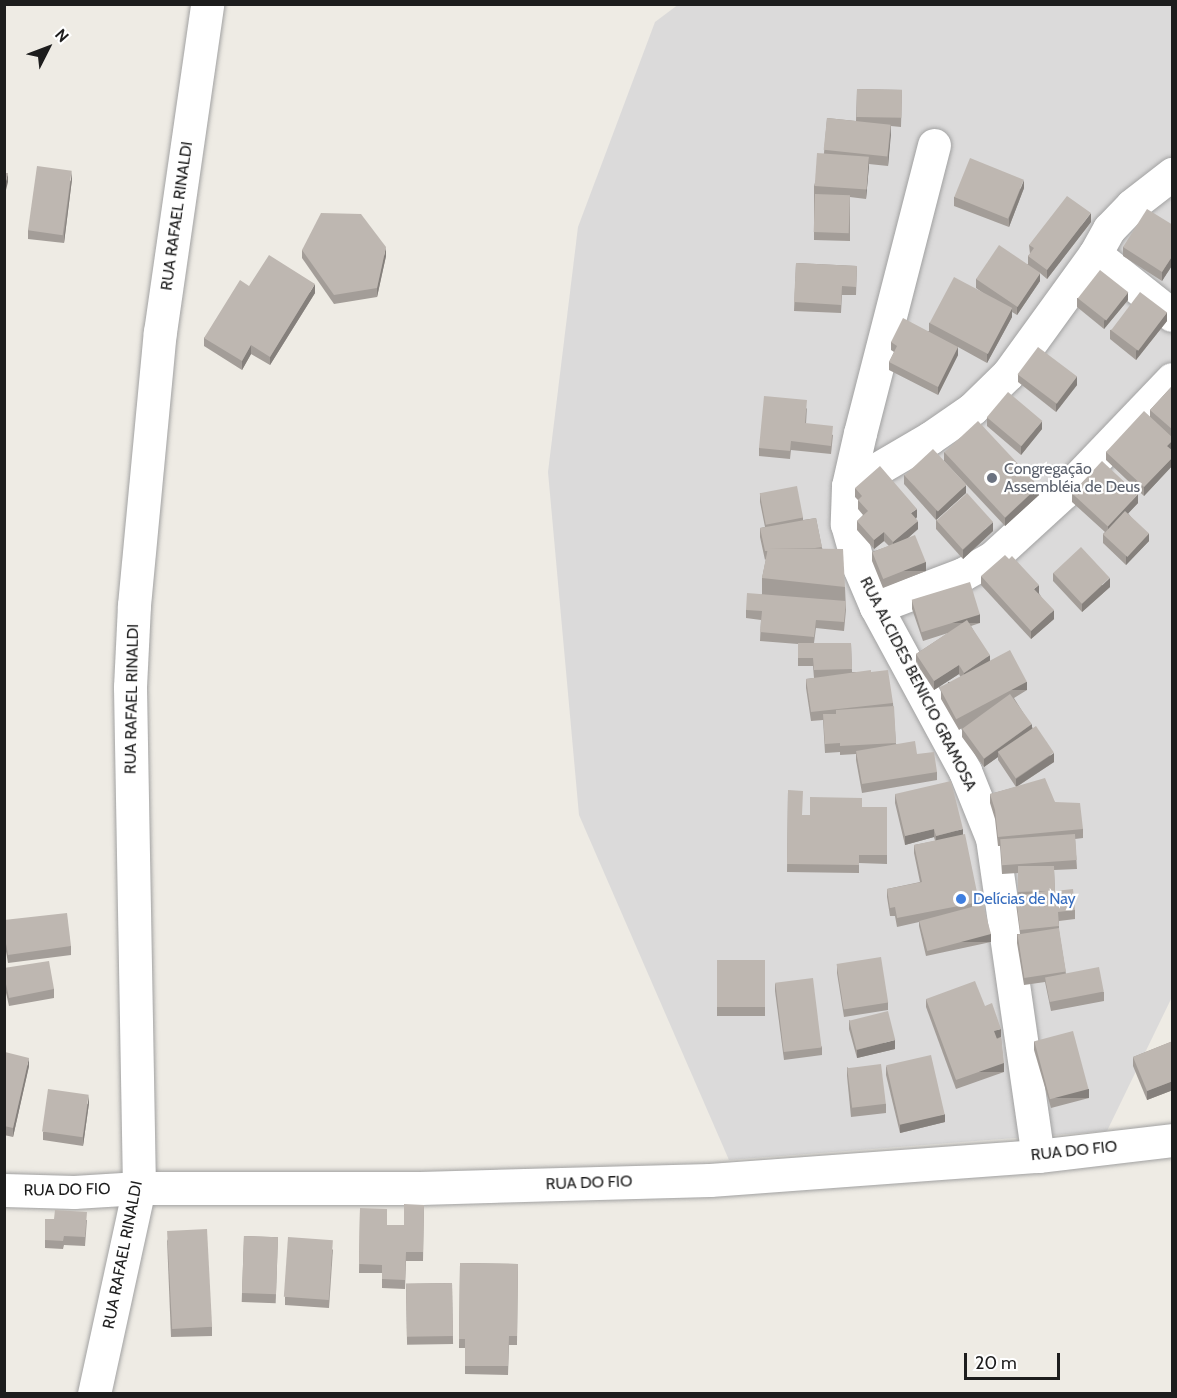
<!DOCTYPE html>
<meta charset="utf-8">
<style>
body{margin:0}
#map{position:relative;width:1177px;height:1398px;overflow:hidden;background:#eeebe4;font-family:Cabin,sans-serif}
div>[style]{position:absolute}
.residential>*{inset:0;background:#dbdada}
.roads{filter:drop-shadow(0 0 2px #a1a1a1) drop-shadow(0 0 2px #a1a1a1)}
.minor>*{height:33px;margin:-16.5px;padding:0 16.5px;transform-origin:16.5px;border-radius:16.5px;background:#fff}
.tertiary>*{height:33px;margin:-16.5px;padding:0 16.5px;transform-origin:16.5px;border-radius:16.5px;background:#fff}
.wall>*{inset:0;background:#a39d98;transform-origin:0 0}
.shaded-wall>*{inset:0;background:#85807c;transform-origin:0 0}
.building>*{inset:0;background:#beb7b1;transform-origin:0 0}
.dots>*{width:16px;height:16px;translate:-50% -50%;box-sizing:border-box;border:3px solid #fff;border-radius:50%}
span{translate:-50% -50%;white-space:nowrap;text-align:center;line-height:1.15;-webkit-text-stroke:4.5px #fff;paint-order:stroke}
.street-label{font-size:16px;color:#1d1d1d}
.worship-label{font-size:16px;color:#5b616d}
.left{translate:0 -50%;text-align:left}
.shop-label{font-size:16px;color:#366cbe}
.frame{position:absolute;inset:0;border:6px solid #1d1d1d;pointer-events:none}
.north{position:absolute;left:18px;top:18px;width:60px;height:60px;-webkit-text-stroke:4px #fff;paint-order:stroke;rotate:48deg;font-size:16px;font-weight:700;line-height:24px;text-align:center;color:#1d1d1d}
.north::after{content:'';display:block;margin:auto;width:21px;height:27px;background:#1d1d1d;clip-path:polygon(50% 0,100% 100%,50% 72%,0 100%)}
.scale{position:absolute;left:964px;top:1353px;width:96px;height:27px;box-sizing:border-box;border:3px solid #1d1d1d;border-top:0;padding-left:8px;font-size:18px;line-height:21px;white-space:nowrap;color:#1d1d1d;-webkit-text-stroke:4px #fff;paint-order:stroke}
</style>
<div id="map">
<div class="residential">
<i style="clip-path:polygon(679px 4px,1172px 5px,1172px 997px,1107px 1131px,729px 1160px,579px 815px,548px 472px,578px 227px,655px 22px)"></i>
</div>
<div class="roads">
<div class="minor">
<i style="left:934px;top:145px;width:297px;rotate:104.4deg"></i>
<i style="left:860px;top:433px;width:54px;rotate:102.8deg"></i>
<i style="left:848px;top:486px;width:38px;rotate:92deg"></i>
<i style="left:847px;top:524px;width:45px;rotate:74.4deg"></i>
<i style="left:859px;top:567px;width:43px;rotate:67deg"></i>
<i style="left:876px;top:607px;width:187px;rotate:61.5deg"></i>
<i style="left:965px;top:771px;width:72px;rotate:68.1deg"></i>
<i style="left:992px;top:838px;width:321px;rotate:81.8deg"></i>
<i style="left:1095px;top:254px;width:98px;rotate:38.4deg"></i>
<i style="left:848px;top:486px;width:95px;rotate:-30.3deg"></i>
<i style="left:930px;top:438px;width:51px;rotate:-34.6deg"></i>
<i style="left:972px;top:409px;width:50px;rotate:-44.2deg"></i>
<i style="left:1008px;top:374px;width:148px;rotate:-54.1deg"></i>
<i style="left:1095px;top:254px;width:29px;rotate:-61deg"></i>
<i style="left:1109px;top:229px;width:33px;rotate:-46deg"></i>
<i style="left:1132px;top:205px;width:51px;rotate:-37.8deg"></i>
<i style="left:876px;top:607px;width:93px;rotate:-20.8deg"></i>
<i style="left:963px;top:574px;width:33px;rotate:-29deg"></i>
<i style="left:992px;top:558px;width:98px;rotate:-42.5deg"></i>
<i style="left:1064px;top:492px;width:156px;rotate:-46.3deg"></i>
<i style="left:4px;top:1190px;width:70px;rotate:1.6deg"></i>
<i style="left:74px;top:1192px;width:65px;rotate:-3.5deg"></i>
<i style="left:139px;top:1188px;width:281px"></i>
<i style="left:420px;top:1188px;width:290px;rotate:-1.6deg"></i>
<i style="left:710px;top:1180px;width:329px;rotate:-4.2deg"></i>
<i style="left:1038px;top:1156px;width:135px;rotate:-6.8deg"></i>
</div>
<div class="tertiary">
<i style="left:94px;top:1394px;width:211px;rotate:-77.7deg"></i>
<i style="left:139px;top:1188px;width:501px;rotate:-91.03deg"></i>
<i style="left:130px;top:687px;width:82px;rotate:-87.2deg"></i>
<i style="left:134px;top:605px;width:274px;rotate:-84.6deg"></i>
<i style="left:160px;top:332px;width:331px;rotate:-81.8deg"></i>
</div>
</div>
<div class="wall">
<i style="clip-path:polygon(857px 89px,902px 90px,901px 127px,891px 126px,888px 166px,869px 164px,866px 199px,850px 197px,850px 241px,814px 240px,814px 186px,824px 153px,827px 118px,856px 121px)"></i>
<i style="clip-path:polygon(72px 179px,64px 243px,28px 239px,28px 230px)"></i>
<i style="clip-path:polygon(1024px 188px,1009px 227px,954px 206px,954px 197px)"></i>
<i style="clip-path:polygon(1091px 222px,1047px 279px,1040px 273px,1040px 281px,1017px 315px,1012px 312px,1012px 317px,987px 363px,958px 347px,958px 355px,938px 395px,889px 370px,889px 362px,894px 352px,891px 350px,891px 342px,929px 331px,929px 323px,983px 293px,976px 288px,976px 279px,1028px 264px,1028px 256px,1030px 254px,1029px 245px)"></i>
<i style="clip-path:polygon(1173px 225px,1173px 264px,1162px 281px,1123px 256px,1123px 247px)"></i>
<i style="clip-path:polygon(302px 250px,386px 256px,377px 297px,334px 304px,302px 258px)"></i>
<i style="clip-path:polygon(796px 263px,857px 266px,856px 295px,842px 295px,841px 313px,794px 311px)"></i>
<i style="clip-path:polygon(249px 286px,315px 293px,270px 365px,251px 354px,242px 370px,204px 346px,204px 338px)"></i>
<i style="clip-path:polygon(1077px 298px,1128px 300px,1104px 329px,1077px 307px)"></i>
<i style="clip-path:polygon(1167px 321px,1136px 360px,1110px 339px,1110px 330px)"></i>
<i style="clip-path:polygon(1018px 374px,1077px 385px,1056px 412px,1018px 382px)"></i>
<i style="clip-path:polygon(1173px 385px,1173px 448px,1171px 450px,1173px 451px,1173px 465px,1144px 496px,1106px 460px,1106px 452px,1150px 417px,1150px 410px)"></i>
<i style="clip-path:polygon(807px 408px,806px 424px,833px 435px,831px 454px,791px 450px,790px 459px,759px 456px,759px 448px)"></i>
<i style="clip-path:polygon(987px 417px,1042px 429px,1021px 455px,987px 426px)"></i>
<i style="clip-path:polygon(944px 452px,1039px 495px,1005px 526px,944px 461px)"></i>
<i style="clip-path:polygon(904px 475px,966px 493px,936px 520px,904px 484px)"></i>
<i style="clip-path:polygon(855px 488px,917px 517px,916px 519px,918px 529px,907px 539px,926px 571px,883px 588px,872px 561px,872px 552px,889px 546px,884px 541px,874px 549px,857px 530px,857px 521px,863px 515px,858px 509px,858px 500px,855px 497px)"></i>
<i style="clip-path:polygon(760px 493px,803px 517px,803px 520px,816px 518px,822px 548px,845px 587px,846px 610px,844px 631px,816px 628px,814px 643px,851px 643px,852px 672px,871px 672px,893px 703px,896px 744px,917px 754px,937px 772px,937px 780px,862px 793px,856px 760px,856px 754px,840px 755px,840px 752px,825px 753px,823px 720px,811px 721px,806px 688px,806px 679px,814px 678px,813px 666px,798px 666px,798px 644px,760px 641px,761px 620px,746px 618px,746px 610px,762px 594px,762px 578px,766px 559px,765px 560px,760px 537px,760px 528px,765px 527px,760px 502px)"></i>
<i style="clip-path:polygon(1072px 493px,1138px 503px,1128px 513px,1149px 541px,1126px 565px,1103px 543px,1103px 534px,1105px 532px,1072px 502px)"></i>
<i style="clip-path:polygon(936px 520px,993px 531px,963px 559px,936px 529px)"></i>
<i style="clip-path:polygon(1053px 573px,1110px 587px,1082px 612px,1053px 581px)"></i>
<i style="clip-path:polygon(981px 576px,1039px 593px,1054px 619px,1031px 639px,981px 585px)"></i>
<i style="clip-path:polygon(912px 600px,980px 623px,971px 626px,990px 661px,1027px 690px,1014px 698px,1054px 762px,1018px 786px,1055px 802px,1083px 829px,1083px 838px,1075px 839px,1077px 869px,1054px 870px,1055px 891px,1075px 910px,1075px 919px,1059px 921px,1059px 931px,1066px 974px,1104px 992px,1104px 1001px,1051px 1011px,1045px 982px,1024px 985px,1017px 943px,1017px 934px,1020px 934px,1016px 904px,1016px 896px,1018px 895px,1018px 873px,1002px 874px,1000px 846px,998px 846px,995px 819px,990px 803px,990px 794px,1016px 787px,998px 760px,998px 757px,984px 767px,962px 737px,962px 728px,959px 730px,941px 699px,941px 690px,961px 678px,959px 674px,934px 690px,916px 663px,916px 654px,948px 633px,923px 641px,912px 609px)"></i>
<i style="clip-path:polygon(788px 790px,802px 815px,810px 815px,862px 807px,887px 807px,887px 864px,859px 863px,859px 873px,787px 872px)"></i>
<i style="clip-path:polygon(895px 794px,963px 834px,979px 904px,991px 942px,926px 956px,919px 926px,919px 922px,897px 927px,895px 916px,890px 916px,887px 897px,887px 889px,920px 882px,914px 853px,914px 845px,935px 841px,934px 837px,905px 845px,895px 803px)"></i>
<i style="clip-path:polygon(4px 920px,71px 946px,71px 955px,8px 963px,4px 940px)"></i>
<i style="left:717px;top:960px;width:48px;height:56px"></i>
<i style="clip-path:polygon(837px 965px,888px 1002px,888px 1010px,844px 1017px,837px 973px)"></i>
<i style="clip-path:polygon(4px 968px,54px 989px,54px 998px,9px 1006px,4px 984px)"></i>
<i style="clip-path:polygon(775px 983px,822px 1047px,822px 1055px,784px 1060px,775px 991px)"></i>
<i style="clip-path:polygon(926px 999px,985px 1006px,1001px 1037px,1004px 1072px,956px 1089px,926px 1007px)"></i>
<i style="clip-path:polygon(849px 1020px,895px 1049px,857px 1058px,849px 1029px)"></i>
<i style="clip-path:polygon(1034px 1041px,1089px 1098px,1051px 1108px,1034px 1050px)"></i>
<i style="clip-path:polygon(1173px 1041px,1173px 1090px,1147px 1100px,1133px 1066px,1133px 1057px)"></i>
<i style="clip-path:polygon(4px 1056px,29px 1066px,13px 1137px,4px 1135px)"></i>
<i style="clip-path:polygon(886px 1066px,945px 1122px,900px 1133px,886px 1075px)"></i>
<i style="clip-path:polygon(847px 1067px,886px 1104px,886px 1113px,851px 1117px,847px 1076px)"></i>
<i style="clip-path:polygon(89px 1103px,83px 1146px,43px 1140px,43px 1132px)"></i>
<i style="clip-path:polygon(424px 1205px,423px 1261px,406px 1261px,405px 1289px,382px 1288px,382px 1273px,359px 1273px,360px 1208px,387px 1225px,404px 1225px)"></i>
<i style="clip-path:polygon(45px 1219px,87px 1220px,85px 1246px,64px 1245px,63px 1249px,45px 1248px)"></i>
<i style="left:244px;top:1236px;width:34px;height:66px;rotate:2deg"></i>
<i style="clip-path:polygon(167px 1239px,212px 1327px,212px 1336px,171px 1337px)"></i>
<i style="clip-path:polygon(333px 1249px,329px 1308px,285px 1305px,285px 1297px)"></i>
<i style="clip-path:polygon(460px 1263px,518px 1264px,517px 1345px,509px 1345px,508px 1375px,465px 1374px,465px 1348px,459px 1348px)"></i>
<i style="left:452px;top:1283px;width:61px;height:46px;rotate:89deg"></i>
</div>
<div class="shaded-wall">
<i style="clip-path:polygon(891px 125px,891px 134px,888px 166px,888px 157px)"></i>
<i style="clip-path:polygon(869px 157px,869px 166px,866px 199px,866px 190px)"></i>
<i style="clip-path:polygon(72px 171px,72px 179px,64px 243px,64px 235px)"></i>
<i style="clip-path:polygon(8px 173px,8px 182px,4px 198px,4px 189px)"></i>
<i style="clip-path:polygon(1024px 180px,1024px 188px,1009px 227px,1009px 218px)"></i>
<i style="clip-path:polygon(1091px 213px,1091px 222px,1047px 279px,1047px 270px)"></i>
<i style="clip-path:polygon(386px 247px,386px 256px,377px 297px,377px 288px)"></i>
<i style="clip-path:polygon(1173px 255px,1173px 264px,1162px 281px,1162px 272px)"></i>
<i style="clip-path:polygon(1040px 273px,1040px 281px,1017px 315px,1017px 307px)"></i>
<i style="clip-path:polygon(315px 284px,315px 293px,270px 365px,270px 357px)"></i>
<i style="clip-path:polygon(1128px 292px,1128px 300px,1104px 329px,1104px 321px)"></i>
<i style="clip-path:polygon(1012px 308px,1012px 317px,987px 363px,987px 354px)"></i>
<i style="clip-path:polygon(1167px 312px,1167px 321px,1136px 360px,1136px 351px)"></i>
<i style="clip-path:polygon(251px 345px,251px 354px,242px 370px,242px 361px)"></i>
<i style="clip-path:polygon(958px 347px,958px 355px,938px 395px,938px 387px)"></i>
<i style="clip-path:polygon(1077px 376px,1077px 385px,1056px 412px,1056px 403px)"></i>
<i style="clip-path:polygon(1042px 421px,1042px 429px,1021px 455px,1021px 446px)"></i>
<i style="clip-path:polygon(1173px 440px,1173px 448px,1167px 454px,1167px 446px)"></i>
<i style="clip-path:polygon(1173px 457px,1173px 465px,1144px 496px,1144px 487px)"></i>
<i style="clip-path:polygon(966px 485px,966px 493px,936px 520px,936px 511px)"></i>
<i style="clip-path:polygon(1039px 486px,1039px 495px,1005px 526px,1005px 518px)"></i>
<i style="clip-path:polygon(1138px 494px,1138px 503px,1108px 535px,1108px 526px)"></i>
<i style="clip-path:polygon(917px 509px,917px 517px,911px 522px,911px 513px)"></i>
<i style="clip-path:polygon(918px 521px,918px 529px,893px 551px,893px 542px)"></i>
<i style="clip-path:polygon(993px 522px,993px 531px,963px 559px,963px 550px)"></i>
<i style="clip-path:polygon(884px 532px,884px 541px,874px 549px,874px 540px)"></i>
<i style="clip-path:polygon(1149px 533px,1149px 541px,1126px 565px,1126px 556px)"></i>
<i style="left:926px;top:562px;width:9px;height:46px;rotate:90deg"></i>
<i style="clip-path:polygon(1110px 578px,1110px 587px,1082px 612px,1082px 604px)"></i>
<i style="clip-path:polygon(1039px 585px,1039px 593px,1034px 598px,1034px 589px)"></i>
<i style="clip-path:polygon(1054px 610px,1054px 619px,1031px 639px,1031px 631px)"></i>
<i style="left:980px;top:614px;width:9px;height:60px;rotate:90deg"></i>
<i style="clip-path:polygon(990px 655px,990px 664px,964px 681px,964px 673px)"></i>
<i style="clip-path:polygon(959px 665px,959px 674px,934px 690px,934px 681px)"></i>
<i style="left:1027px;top:682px;width:8px;height:79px;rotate:90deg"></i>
<i style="clip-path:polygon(1032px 724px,1032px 733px,998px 752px,998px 757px,984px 767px,984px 759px)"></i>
<i style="clip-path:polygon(1054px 753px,1054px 762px,1016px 787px,1016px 779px)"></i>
<i style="clip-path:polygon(934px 829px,934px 837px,905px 845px,905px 836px)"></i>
<i style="clip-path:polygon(963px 829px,963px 838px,936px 845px,936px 836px)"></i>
<i style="left:991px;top:934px;width:8px;height:66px;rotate:90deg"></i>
<i style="clip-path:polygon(1001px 1029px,1001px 1037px,994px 1039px,994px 1031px)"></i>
<i style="clip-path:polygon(895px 1040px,895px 1049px,857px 1058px,857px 1050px)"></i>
<i style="clip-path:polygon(29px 1058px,29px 1066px,13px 1137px,13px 1128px)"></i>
<i style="left:1004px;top:1063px;width:9px;height:51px;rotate:90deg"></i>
<i style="clip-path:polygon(1173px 1081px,1173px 1090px,1147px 1100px,1147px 1091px)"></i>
<i style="left:1089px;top:1089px;width:9px;height:39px;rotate:90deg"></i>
<i style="clip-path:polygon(89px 1095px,89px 1103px,83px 1146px,83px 1137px)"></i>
<i style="clip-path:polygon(945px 1114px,945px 1122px,900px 1133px,900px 1124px)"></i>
</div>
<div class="building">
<i style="left:857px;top:89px;width:45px;height:28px;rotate:1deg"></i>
<i style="left:827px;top:118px;width:64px;height:32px;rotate:6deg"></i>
<i style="left:817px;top:153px;width:52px;height:33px;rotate:4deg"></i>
<i style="left:970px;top:158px;width:58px;height:42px;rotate:22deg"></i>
<i style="left:37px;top:166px;width:35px;height:65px;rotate:8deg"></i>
<i style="clip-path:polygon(4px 173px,8px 173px,4px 189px)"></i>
<i style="left:815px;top:194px;width:35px;height:38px;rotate:2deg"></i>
<i style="clip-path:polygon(1067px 196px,1091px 213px,1047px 270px,1028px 256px,1034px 248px,1029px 245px)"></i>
<i style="clip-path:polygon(1147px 209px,1173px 225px,1173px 255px,1162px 272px,1123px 247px)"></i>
<i style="clip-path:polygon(321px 213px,361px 214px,386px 247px,377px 288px,334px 295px,302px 250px)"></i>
<i style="left:999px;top:245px;width:50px;height:41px;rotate:34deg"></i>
<i style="clip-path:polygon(269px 255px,315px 284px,270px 357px,251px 345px,242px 361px,204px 338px,240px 280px,249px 286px)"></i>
<i style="clip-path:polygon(796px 263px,857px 266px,856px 287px,842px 286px,841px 305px,794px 302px)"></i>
<i style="left:1100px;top:270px;width:36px;height:36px;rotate:38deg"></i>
<i style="left:954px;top:277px;width:66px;height:52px;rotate:28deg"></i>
<i style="left:1140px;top:292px;width:34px;height:48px;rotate:37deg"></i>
<i style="clip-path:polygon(903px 318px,958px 347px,938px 387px,889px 362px,897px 346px,891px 342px)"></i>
<i style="left:1038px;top:347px;width:49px;height:34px;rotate:37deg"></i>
<i style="clip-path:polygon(1173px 385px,1173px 430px,1150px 410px)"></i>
<i style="left:1008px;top:392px;width:45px;height:33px;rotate:40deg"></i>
<i style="clip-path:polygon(764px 396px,807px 400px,805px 423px,833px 426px,831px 446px,791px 441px,790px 451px,759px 448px)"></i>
<i style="clip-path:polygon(1144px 411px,1173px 438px,1173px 440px,1167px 446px,1173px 451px,1173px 457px,1144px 487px,1106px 452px)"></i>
<i style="left:978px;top:421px;width:89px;height:46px;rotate:47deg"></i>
<i style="left:933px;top:449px;width:49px;height:39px;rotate:47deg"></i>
<i style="left:1102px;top:461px;width:49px;height:44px;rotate:43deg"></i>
<i style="clip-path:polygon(880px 466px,917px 509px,911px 513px,918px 521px,893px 542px,884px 532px,874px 540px,857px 521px,868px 511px,858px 500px,862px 496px,855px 488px)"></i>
<i style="left:797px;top:486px;width:32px;height:38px;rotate:79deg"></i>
<i style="left:967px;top:493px;width:39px;height:41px;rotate:48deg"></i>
<i style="left:1125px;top:511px;width:33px;height:32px;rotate:43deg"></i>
<i style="clip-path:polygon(816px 518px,822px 547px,815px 548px,768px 548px,768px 551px,765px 551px,760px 528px)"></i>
<i style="left:915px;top:535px;width:29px;height:46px;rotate:68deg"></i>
<i style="left:1081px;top:547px;width:42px;height:38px;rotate:47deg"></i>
<i style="clip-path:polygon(768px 548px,843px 549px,845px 587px,762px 578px)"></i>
<i style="clip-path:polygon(1005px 555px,1009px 559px,1012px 556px,1039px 585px,1034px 589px,1054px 610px,1031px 631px,981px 576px)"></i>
<i style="left:970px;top:582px;width:34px;height:61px;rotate:73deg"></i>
<i style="clip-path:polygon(747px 593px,846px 601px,844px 622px,816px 620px,814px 637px,760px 632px,762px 611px,746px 610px)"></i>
<i style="clip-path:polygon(967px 620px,990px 655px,964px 673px,959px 665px,934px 681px,916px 654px)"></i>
<i style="clip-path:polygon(798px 643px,851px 643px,852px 669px,814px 670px,813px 658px,798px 658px)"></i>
<i style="left:1010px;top:650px;width:36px;height:80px;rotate:62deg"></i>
<i style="clip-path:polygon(871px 670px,871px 672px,888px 670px,893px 703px,811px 712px,806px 679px)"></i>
<i style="left:1010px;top:694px;width:37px;height:59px;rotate:54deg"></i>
<i style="clip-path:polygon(894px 706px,896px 743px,840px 746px,840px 743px,825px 744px,823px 714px,836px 714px,836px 710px)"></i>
<i style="left:1036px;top:726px;width:32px;height:46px;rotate:56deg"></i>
<i style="clip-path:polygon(915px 741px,917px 754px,934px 752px,937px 772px,862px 784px,856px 751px)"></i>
<i style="clip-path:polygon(1045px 778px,1055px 802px,1080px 803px,1083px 829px,998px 837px,995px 810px,990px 794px)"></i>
<i style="clip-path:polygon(951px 781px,963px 829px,936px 836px,934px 829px,905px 836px,895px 794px)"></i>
<i style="clip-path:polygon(788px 790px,803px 791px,802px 815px,810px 815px,810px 797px,862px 798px,862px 807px,887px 807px,887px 855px,859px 855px,859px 865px,787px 864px)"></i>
<i style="clip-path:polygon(965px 834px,979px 902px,897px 918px,895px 907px,890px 908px,887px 889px,922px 882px,914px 845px)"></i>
<i style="left:1075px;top:834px;width:26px;height:75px;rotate:86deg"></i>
<i style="clip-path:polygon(1018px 866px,1054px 866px,1055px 891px,1073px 889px,1075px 910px,1058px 912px,1059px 926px,1020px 930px,1016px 896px,1046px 891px,1018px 892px)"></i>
<i style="left:983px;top:904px;width:31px;height:66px;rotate:75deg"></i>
<i style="clip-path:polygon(67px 913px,71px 946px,8px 955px,4px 932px,4px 920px)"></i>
<i style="left:1059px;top:928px;width:44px;height:42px;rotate:81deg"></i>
<i style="left:881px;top:957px;width:46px;height:45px;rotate:81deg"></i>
<i style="left:717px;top:960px;width:48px;height:47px"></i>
<i style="clip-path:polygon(49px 961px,54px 989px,9px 998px,4px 975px,4px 968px)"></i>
<i style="left:1099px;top:967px;width:25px;height:55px;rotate:79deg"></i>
<i style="left:813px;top:978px;width:70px;height:38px;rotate:83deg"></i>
<i style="clip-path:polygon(975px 981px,985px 1006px,992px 1003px,1001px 1029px,994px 1031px,997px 1039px,1001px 1037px,1004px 1063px,956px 1080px,926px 999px)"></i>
<i style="left:888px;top:1011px;width:30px;height:40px;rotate:76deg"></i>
<i style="left:1073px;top:1031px;width:60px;height:40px;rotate:75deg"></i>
<i style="clip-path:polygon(1173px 1041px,1173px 1081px,1147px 1091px,1133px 1057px)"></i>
<i style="clip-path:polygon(5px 1052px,29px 1058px,13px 1128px,4px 1126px)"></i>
<i style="left:931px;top:1055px;width:61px;height:46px;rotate:77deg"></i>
<i style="left:881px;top:1064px;width:40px;height:34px;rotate:83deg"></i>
<i style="left:48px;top:1089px;width:41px;height:43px;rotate:8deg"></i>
<i style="clip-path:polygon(404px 1204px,424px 1205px,423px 1252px,406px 1252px,405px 1280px,382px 1279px,382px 1265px,359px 1264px,360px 1208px,387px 1209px,387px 1225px,404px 1225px)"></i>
<i style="clip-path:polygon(55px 1210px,87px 1212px,85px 1237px,64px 1236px,63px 1241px,45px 1240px,45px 1219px,54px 1219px)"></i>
<i style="left:207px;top:1229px;width:98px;height:40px;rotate:87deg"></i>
<i style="left:244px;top:1236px;width:34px;height:57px;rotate:2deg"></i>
<i style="left:288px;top:1237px;width:45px;height:60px;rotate:4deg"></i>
<i style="clip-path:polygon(460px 1263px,518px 1264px,517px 1336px,509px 1336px,508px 1366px,465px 1366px,465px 1339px,459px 1339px)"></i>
<i style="left:452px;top:1283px;width:53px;height:46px;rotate:89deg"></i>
</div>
<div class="dots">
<i style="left:992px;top:478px;background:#6b7280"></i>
<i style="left:961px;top:899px;background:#3f7fe0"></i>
</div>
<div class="street-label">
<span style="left:177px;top:216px;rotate:-82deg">RUA RAFAEL RINALDI</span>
<span style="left:918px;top:684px;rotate:63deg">RUA ALCIDES BENICIO GRAMOSA</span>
<span style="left:132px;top:699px;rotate:-89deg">RUA RAFAEL RINALDI</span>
<span style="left:1074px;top:1151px;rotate:-6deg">RUA DO FIO</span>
<span style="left:589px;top:1183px;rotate:-2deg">RUA DO FIO</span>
<span style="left:67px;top:1190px;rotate:-1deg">RUA DO FIO</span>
<span style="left:123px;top:1255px;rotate:-79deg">RUA RAFAEL RINALDI</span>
</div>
<div class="worship-label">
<span class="left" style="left:1004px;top:478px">Congregação<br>Assembléia de Deus</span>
</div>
<div class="shop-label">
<span class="left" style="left:973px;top:899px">Delícias de Nay</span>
</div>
<div class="frame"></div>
<div class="north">N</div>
<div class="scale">20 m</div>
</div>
